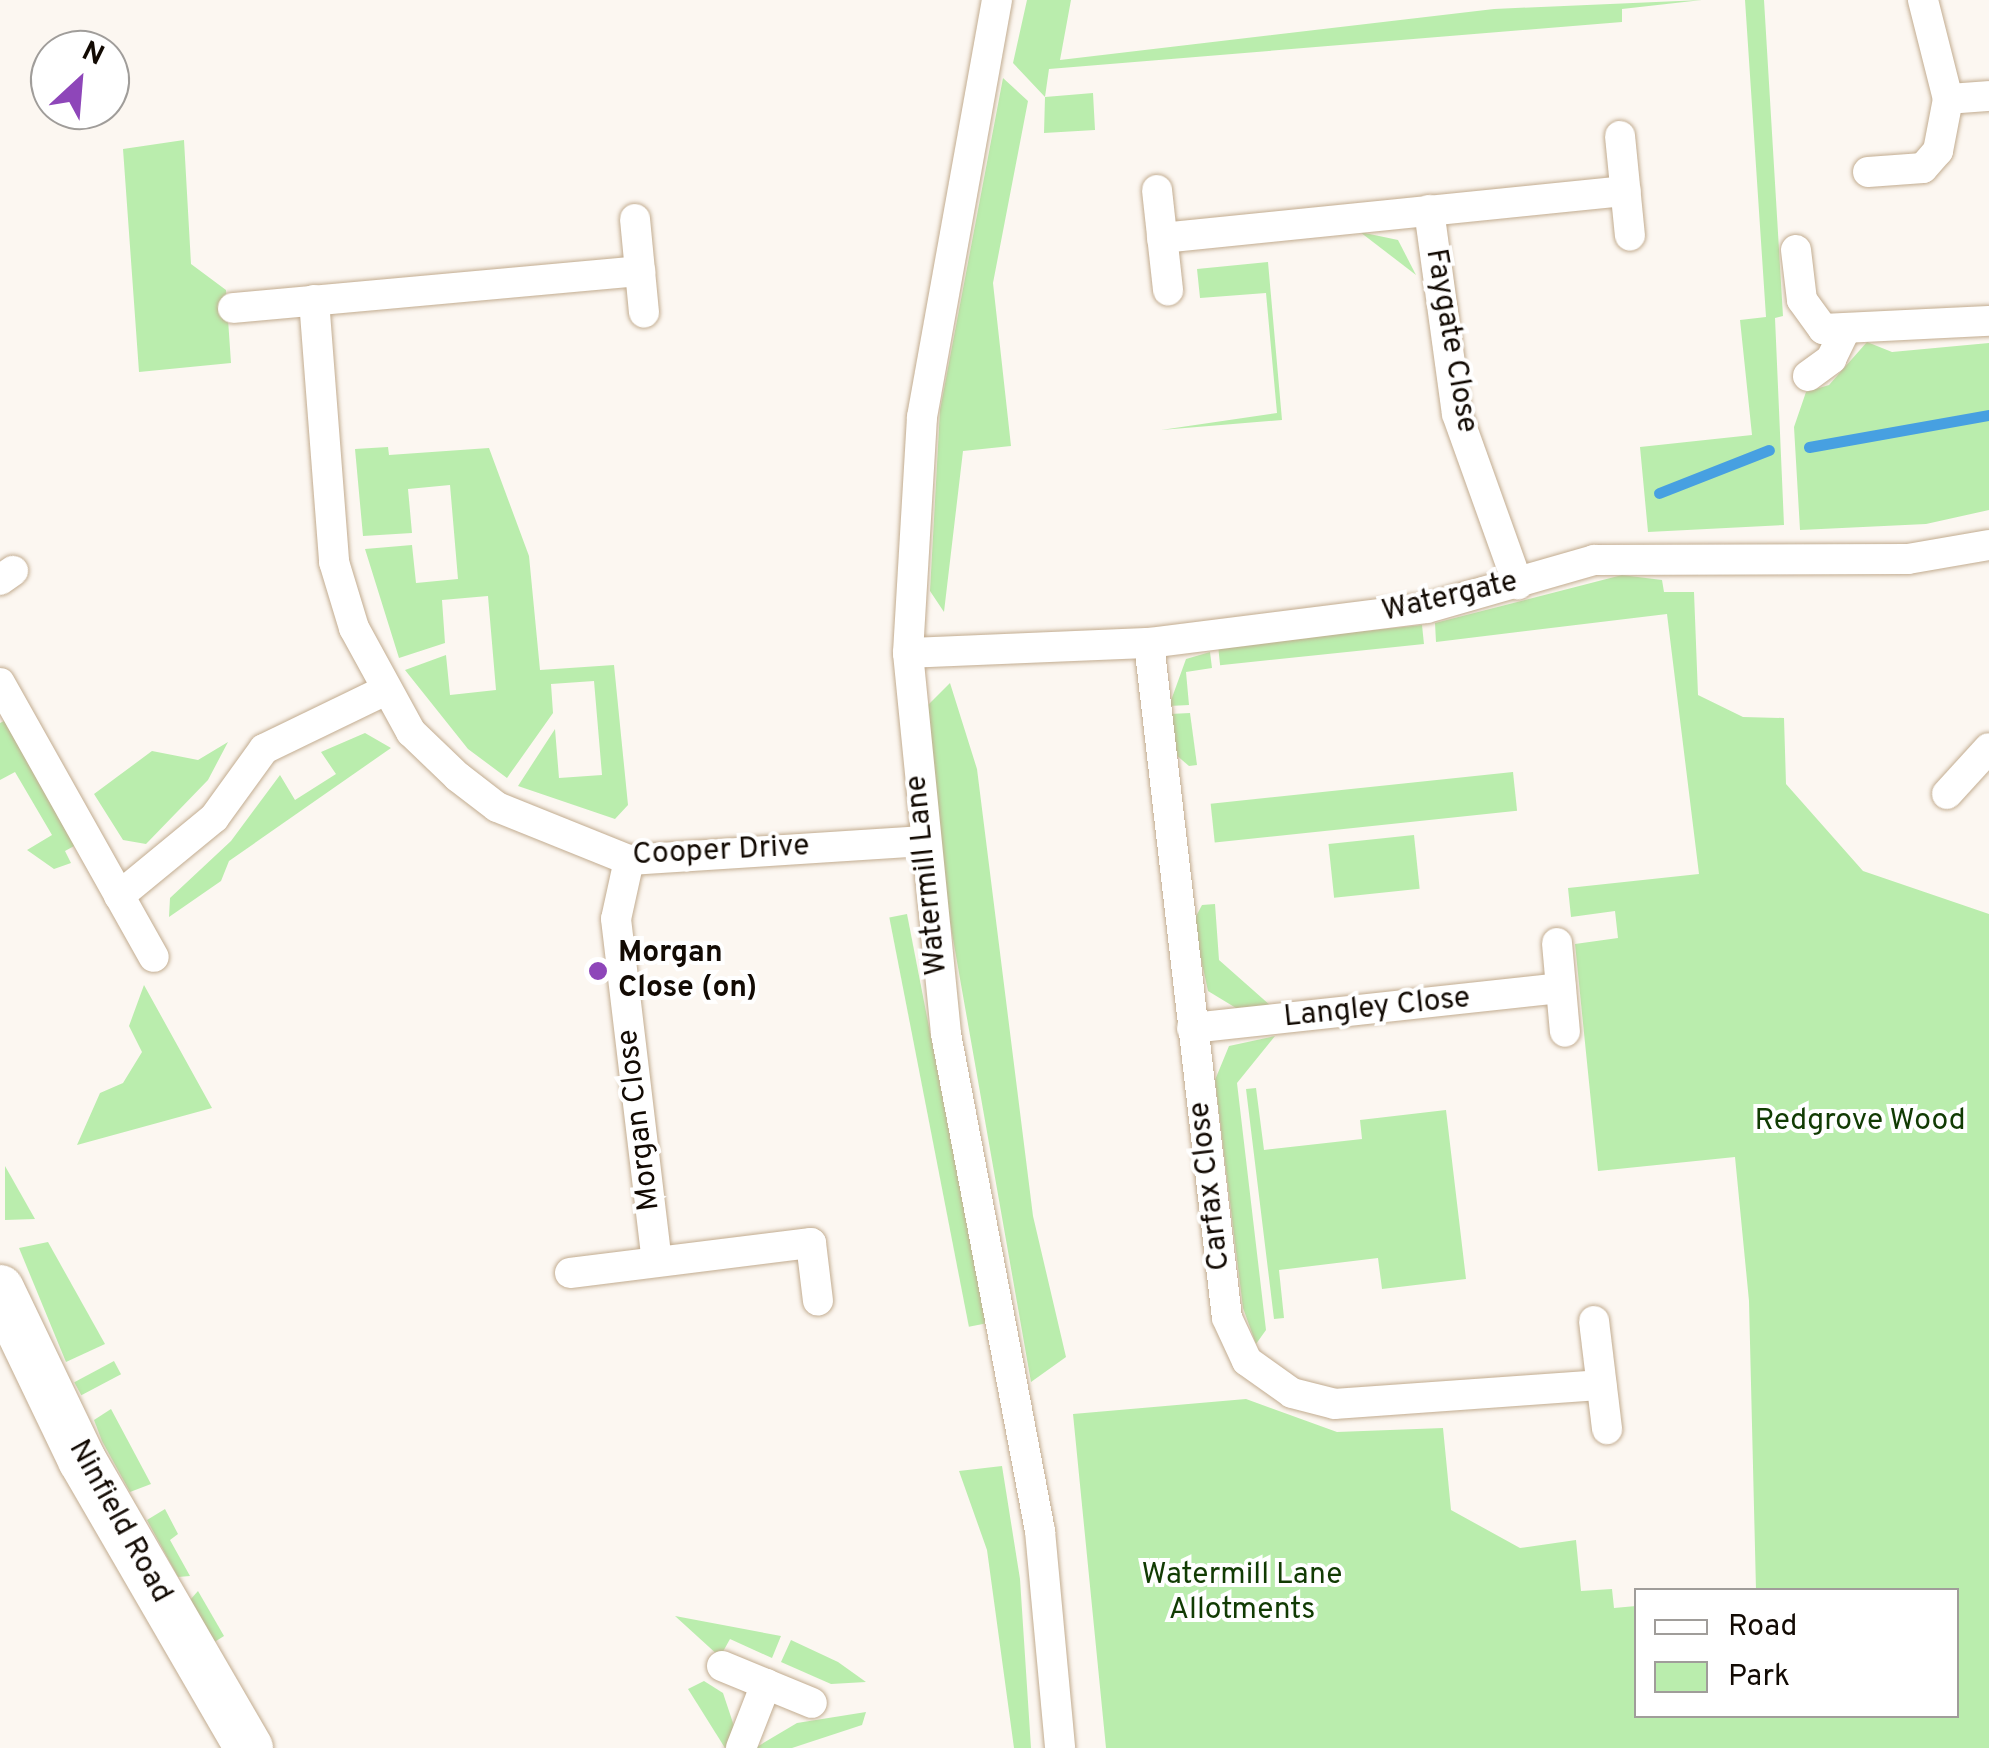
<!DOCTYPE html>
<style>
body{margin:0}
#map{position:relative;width:1989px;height:1748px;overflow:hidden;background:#fcf7f1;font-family:Overpass,sans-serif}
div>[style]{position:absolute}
.green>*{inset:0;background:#baedad;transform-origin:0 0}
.stream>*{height:11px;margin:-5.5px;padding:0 5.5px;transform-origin:5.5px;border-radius:5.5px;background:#47a0e1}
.roads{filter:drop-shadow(0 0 2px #c2ac90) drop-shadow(0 0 2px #c2ac90)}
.minor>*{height:30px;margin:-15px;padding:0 15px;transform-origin:15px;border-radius:15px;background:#fff}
.primary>*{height:48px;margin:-24px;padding:0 24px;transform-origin:24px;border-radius:24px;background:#fff}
.dots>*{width:28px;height:28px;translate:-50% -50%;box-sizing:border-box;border:5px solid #fff;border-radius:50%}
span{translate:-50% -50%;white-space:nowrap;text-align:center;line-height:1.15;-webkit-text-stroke:8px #fff;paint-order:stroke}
.street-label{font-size:30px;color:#120a03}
.poi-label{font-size:30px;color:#120a03;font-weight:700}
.left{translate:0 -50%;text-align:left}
.park-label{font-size:30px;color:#113b03}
.legend{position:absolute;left:1634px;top:1588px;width:325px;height:130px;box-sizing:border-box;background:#fff;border:2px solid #a09d9a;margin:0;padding:12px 18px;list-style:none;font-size:30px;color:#120a03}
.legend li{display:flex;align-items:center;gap:20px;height:50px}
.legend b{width:50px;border:2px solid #a09d9a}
.north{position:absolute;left:30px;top:30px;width:100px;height:100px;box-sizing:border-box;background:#fff;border:2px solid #a09d9a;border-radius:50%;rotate:26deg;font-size:28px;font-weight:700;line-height:40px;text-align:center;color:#120a03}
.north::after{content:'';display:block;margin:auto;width:35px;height:45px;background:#8e46b9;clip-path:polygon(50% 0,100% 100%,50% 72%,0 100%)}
</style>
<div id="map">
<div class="green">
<i style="clip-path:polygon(1027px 0,1071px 0,1060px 60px,1494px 9px,1702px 0,1622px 9px,1622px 22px,1049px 69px,1045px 97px,1093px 93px,1095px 130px,1044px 133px,1045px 97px,1013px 63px)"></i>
<i style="clip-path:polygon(1745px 0,1764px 0,1783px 316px,1775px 318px,1784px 525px,1648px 532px,1640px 447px,1752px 435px,1740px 320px,1766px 317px)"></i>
<i style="clip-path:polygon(1003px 78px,1028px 101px,993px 283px,1011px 446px,963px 451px,944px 612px,930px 591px,940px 410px)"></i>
<i style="clip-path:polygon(184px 140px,191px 264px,226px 290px,231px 363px,139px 372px,123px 149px)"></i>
<i style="clip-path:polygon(1360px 232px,1398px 240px,1416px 275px)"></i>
<i style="clip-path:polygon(1268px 262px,1282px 420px,1161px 430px,1277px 413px,1266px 293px,1200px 298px,1197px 269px)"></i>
<i style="clip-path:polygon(1867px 342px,1892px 352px,1989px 343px,1989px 510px,1926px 524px,1800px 530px,1794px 427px,1806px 392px,1829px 385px)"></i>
<i style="clip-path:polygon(388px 447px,389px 455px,489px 448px,529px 556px,540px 670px,614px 665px,628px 805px,615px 819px,518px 786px,555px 729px,559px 778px,602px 775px,594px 681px,551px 684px,553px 713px,507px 778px,468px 749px,405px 670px,446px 655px,450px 695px,496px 690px,488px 596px,442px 600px,445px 643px,399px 658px,365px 549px,412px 545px,416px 583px,458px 579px,450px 485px,408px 489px,412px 533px,363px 536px,355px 449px)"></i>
<i style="clip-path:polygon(1622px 575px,1662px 580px,1664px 592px,1694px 592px,1698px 695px,1743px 717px,1784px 718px,1786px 784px,1863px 871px,1989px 914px,1989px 1748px,1106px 1748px,1073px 1414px,1246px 1399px,1337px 1432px,1443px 1428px,1451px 1510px,1520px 1548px,1576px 1540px,1581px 1591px,1612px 1589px,1614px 1608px,1636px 1606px,1636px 1716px,1956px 1716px,1956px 1590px,1756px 1590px,1749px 1301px,1735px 1157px,1598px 1171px,1575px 944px,1618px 938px,1615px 911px,1571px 917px,1568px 888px,1699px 874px,1667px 614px,1436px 642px,1435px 623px)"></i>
<i style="left:1422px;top:625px;width:19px;height:205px;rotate:84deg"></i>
<i style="clip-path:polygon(1210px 652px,1212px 668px,1186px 672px,1189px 705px,1169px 706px,1186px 659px)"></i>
<i style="clip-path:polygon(950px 683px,977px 769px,1033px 1216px,1066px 1357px,1031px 1382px,943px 882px,928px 705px)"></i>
<i style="clip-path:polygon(1190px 713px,1197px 765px,1189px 766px,1175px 754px,1170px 714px)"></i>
<i style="clip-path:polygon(8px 719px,76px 845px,65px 851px,71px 863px,54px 869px,27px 850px,52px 835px,15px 772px,0 780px,0 723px)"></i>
<i style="clip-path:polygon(365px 733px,391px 748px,229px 861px,221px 881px,169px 917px,170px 898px,231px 841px,280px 775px,295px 800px,336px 774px,321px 752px)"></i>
<i style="clip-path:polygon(228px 742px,208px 780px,146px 844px,123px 840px,94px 794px,152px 751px,198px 760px)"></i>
<i style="left:1513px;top:772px;width:39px;height:304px;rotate:84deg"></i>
<i style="left:1414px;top:835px;width:54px;height:86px;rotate:84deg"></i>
<i style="clip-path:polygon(1215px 904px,1219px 960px,1271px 1006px,1236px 1008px,1208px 991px,1193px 922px,1202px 905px)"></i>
<i style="left:907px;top:914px;width:417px;height:18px;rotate:79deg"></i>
<i style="clip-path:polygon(144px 985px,212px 1108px,77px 1145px,100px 1093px,123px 1083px,142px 1052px,129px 1026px)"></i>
<i style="clip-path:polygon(1275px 1036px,1237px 1083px,1266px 1330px,1256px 1344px,1243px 1308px,1215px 1080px,1229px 1046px)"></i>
<i style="clip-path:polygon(1256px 1088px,1264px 1150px,1362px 1139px,1360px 1120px,1446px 1110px,1466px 1279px,1382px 1289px,1378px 1258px,1279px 1270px,1284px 1318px,1274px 1319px,1246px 1089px)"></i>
<i style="clip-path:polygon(5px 1166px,35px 1219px,5px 1220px)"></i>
<i style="clip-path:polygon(48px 1242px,105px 1344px,66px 1362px,19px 1248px)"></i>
<i style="left:114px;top:1361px;width:15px;height:45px;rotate:62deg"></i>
<i style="clip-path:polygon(111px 1409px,151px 1484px,130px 1492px,102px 1441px,94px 1420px)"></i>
<i style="clip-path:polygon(1002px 1466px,1020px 1579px,1031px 1748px,1014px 1748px,987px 1550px,959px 1471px)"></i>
<i style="clip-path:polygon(165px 1509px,178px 1534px,170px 1540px,190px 1576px,178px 1577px,147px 1520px)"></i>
<i style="clip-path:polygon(198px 1591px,224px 1636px,213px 1643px,190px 1600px)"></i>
<i style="clip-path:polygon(675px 1616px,781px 1636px,772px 1658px,730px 1639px,720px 1657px)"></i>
<i style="clip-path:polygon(791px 1640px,838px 1662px,866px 1682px,831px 1684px,781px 1662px)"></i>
<i style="clip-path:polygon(704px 1681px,723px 1693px,734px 1726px,725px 1748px,688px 1689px)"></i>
<i style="clip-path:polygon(866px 1712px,862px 1725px,792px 1748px,755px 1748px,797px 1723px)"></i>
</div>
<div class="stream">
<i style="left:1809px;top:447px;width:183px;rotate:-10.1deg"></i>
<i style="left:1659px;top:493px;width:118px;rotate:-21.4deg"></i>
</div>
<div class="roads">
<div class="minor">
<i style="left:997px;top:0;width:424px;rotate:100.2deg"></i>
<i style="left:922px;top:417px;width:236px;rotate:93.4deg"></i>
<i style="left:908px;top:653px;width:383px;rotate:84.3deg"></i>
<i style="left:946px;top:1034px;width:506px;rotate:79.29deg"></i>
<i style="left:1040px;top:1531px;width:218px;rotate:84.7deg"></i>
<i style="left:1948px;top:99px;width:41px;rotate:-4.2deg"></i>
<i style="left:1620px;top:136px;width:100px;rotate:84.3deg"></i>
<i style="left:1868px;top:172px;width:55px;rotate:-4.2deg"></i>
<i style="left:1923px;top:168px;width:23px;rotate:-49deg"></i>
<i style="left:1938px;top:151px;width:53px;rotate:-79.1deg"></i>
<i style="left:1948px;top:99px;width:102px;rotate:-104.2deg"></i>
<i style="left:1157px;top:190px;width:101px;rotate:83.7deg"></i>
<i style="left:1429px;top:210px;width:206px;rotate:82.2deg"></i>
<i style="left:1457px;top:414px;width:181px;rotate:70.3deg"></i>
<i style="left:635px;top:219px;width:94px;rotate:84.5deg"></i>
<i style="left:1162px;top:238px;width:466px;rotate:-5.8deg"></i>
<i style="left:1796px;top:250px;width:50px;rotate:83.2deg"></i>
<i style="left:1802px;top:300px;width:36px;rotate:54deg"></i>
<i style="left:1823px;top:329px;width:166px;rotate:-2.8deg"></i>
<i style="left:314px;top:300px;width:263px;rotate:85.6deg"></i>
<i style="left:334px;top:562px;width:69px;rotate:73.1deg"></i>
<i style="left:354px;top:628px;width:119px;rotate:61.3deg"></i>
<i style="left:411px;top:732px;width:65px;rotate:43.8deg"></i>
<i style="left:458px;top:777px;width:49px;rotate:37.6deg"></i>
<i style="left:497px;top:807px;width:142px;rotate:21.9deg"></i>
<i style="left:629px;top:860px;width:292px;rotate:-3.7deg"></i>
<i style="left:233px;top:308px;width:409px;rotate:-5.2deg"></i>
<i style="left:1808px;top:376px;width:29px;rotate:-36deg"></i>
<i style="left:1831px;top:359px;width:32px;rotate:-64deg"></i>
<i style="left:0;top:580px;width:16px;rotate:-35deg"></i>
<i style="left:1149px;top:643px;width:679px;rotate:83.41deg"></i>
<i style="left:1227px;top:1318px;width:47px;rotate:65.1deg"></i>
<i style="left:1247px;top:1361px;width:55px;rotate:35.4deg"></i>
<i style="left:1292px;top:1393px;width:44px;rotate:14.3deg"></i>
<i style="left:1335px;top:1404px;width:267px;rotate:-4.1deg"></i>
<i style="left:908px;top:653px;width:241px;rotate:-2.4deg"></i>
<i style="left:1149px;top:643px;width:280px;rotate:-7.2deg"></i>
<i style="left:1427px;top:608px;width:174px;rotate:-16deg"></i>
<i style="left:1594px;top:560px;width:314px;rotate:-0.2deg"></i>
<i style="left:1908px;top:559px;width:82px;rotate:-9.8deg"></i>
<i style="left:0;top:683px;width:314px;rotate:60.7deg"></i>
<i style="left:1947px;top:794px;width:62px;rotate:-47.6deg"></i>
<i style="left:629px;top:860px;width:60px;rotate:102.4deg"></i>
<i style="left:616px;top:919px;width:344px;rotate:83.2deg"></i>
<i style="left:119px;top:896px;width:123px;rotate:-39.4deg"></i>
<i style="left:214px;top:818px;width:85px;rotate:-54.1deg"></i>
<i style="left:264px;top:749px;width:133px;rotate:-25.8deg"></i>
<i style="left:1557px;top:943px;width:89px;rotate:84.9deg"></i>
<i style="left:1192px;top:1028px;width:371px;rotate:-6.2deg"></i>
<i style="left:570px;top:1273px;width:243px;rotate:-7.1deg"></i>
<i style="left:811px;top:1243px;width:58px;rotate:83.1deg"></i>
<i style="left:1594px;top:1321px;width:109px;rotate:83.1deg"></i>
<i style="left:722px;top:1666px;width:97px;rotate:22.3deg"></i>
<i style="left:741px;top:1748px;width:69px;rotate:-68.7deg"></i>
</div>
<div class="primary">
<i style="left:0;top:1289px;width:190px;rotate:64.4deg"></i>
<i style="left:82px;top:1460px;width:333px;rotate:59.9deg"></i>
</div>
</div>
<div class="dots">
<i style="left:598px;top:971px;background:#8e46b9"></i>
</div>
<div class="street-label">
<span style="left:1450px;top:341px;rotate:80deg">Faygate Close</span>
<span style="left:1450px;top:598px;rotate:-13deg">Watergate</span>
<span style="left:721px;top:852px;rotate:-3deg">Cooper Drive</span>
<span style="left:928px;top:875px;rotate:-96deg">Watermill Lane</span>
<span style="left:1377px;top:1009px;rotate:-6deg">Langley Close</span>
<span style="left:640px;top:1120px;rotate:-97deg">Morgan Close</span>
<span style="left:1211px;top:1186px;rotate:-97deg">Carfax Close</span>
<span style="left:119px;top:1522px;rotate:61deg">Ninfield Road</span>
</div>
<div class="poi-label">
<span class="left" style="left:618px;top:971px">Morgan<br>Close (on)</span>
</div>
<div class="park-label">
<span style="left:1860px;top:1122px">Redgrove Wood</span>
<span style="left:1242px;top:1593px">Watermill Lane<br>Allotments</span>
</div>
<ul class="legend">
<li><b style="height:12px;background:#fff"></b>Road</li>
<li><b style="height:28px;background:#baedad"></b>Park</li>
</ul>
<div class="north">N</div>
</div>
